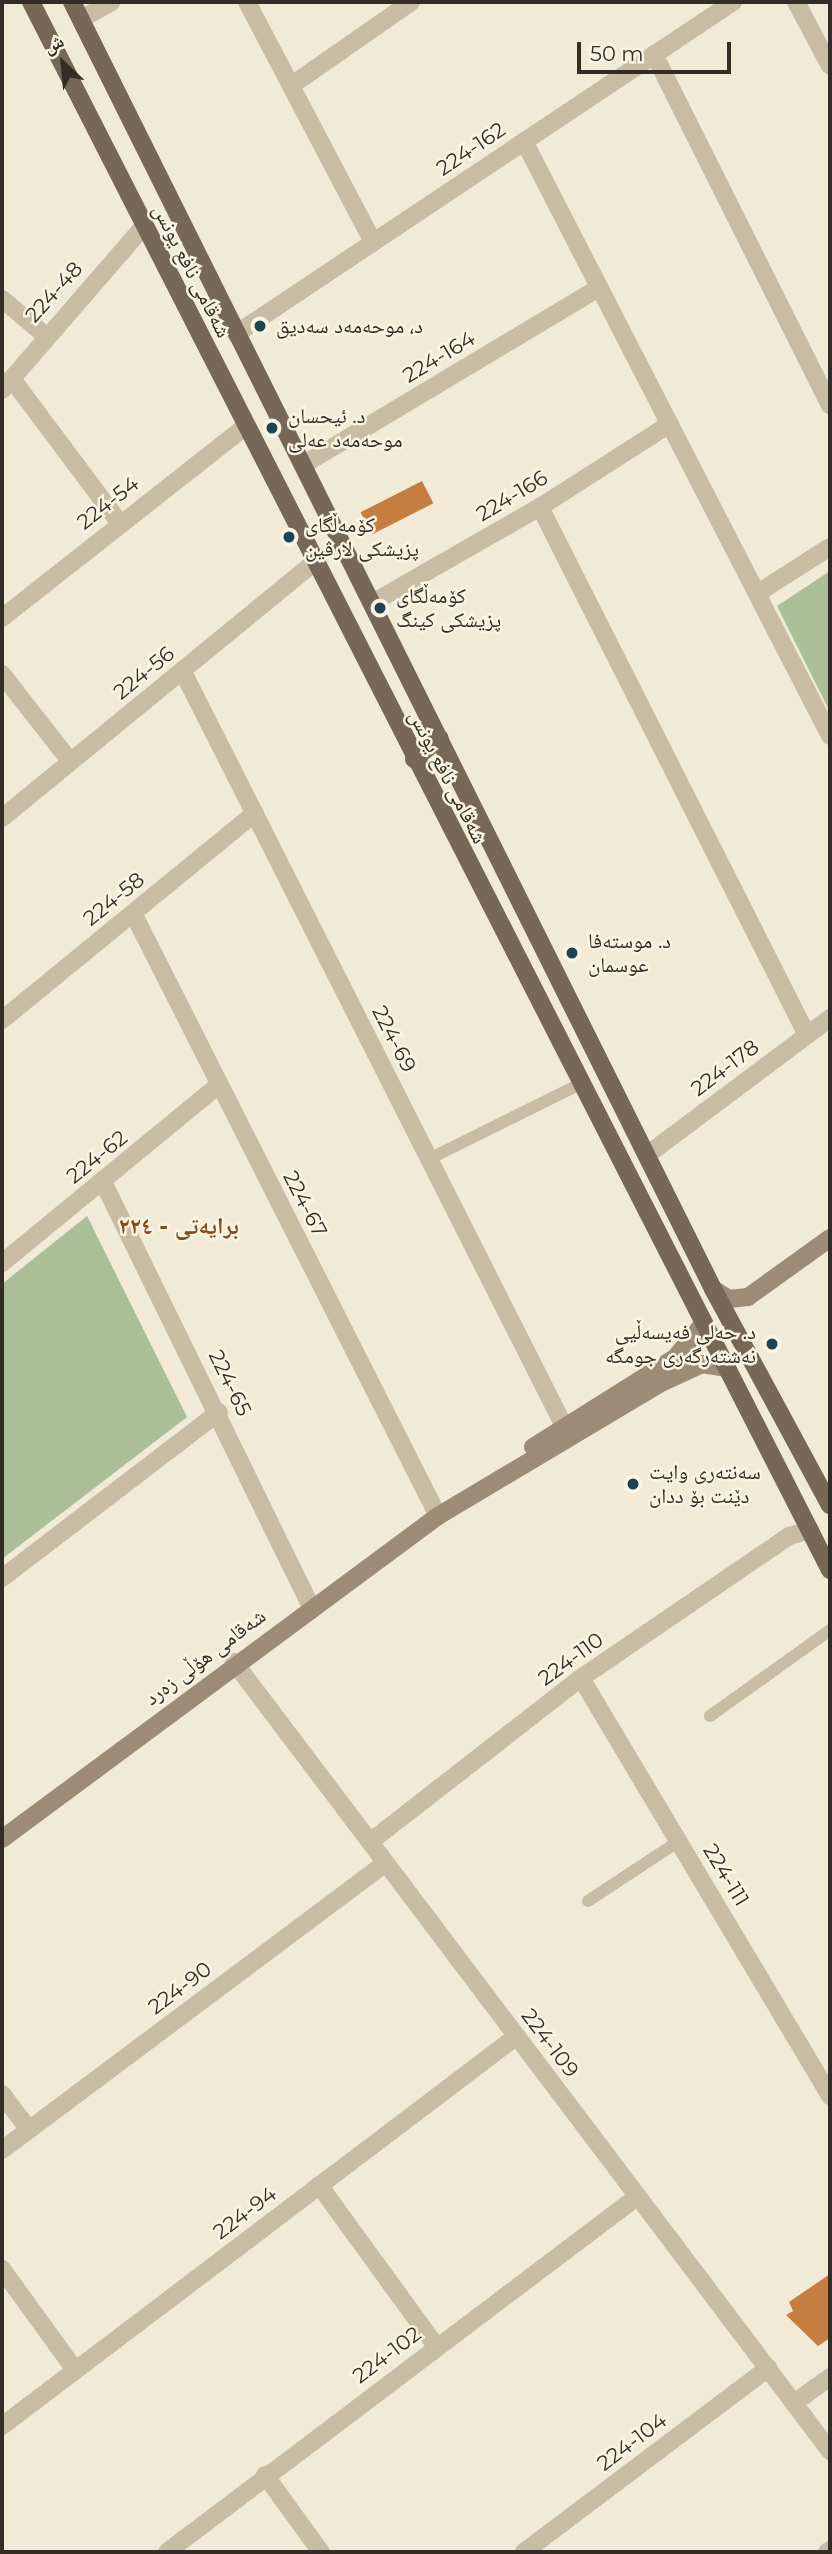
<!DOCTYPE html>
<meta charset="utf-8">
<style>
body{margin:0}
#map{position:relative;width:832px;height:2554px;overflow:hidden;background:#f1ead7;font-family:Montserrat,"Noto Naskh Arabic",sans-serif}
div>[style]{position:absolute}
.green>*{inset:0;background:#aabf97}
.building>*{inset:0;background:#c67d3f;transform-origin:0 0}
.lane>*{height:12px;margin:-6px;padding:0 6px;transform-origin:6px;border-radius:6px;background:#c8bca3}
.street>*{height:18px;margin:-9px;padding:0 9px;transform-origin:9px;border-radius:9px;background:#c8bca3}
.secondary>*{height:18px;margin:-9px;padding:0 9px;transform-origin:9px;border-radius:9px;background:#9c8b75}
.primary>*{height:18px;margin:-9px;padding:0 9px;transform-origin:9px;border-radius:9px;background:#766756}
.dots>*{width:19px;height:19px;translate:-50% -50%;box-sizing:border-box;border:4px solid #f9f3e3;border-radius:50%}
span{translate:-50% -50%;white-space:nowrap;text-align:center;line-height:1.15;-webkit-text-stroke:5px #f9f3e3;paint-order:stroke}
.street-label{font-size:21px;color:#342d25}
.poi-label{font-size:21px;color:#342d25}
.left{translate:0 -50%;text-align:left}
.right{translate:-100% -50%;text-align:right}
.neighbourhood-label{font-size:23px;color:#834b1e;font-weight:700}
.frame{position:absolute;inset:0;border:4px solid #342d25;pointer-events:none}
.north{position:absolute;left:28px;top:28px;width:70px;height:70px;-webkit-text-stroke:5px #f9f3e3;paint-order:stroke;rotate:334deg;font-size:19px;font-weight:700;line-height:28px;text-align:center;color:#342d25}
.north::after{content:'';display:block;margin:auto;width:24px;height:32px;background:#342d25;clip-path:polygon(50% 0,100% 100%,50% 72%,0 100%)}
.scale{position:absolute;left:577px;top:42px;width:154px;height:32px;box-sizing:border-box;border:4px solid #342d25;border-top:0;padding-left:9px;font-size:21px;line-height:24px;white-space:nowrap;color:#342d25;-webkit-text-stroke:5px #f9f3e3;paint-order:stroke}
</style>
<div id="map">
<div class="green">
<i style="clip-path:polygon(830px 571px,830px 712px,777px 606px)"></i>
<i style="clip-path:polygon(87px 1216px,187px 1417px,2px 1559px,2px 1284px)"></i>
</div>
<div class="building">
<i style="left:422px;top:481px;width:25px;height:69px;rotate:63deg"></i>
<i style="clip-path:polygon(830px 2274px,830px 2338px,818px 2346px,786px 2315px,793px 2311px,789px 2302px)"></i>
</div>
<div class="lane">
<i style="left:429px;top:1159px;width:169px;rotate:-26.4deg"></i>
<i style="left:710px;top:1716px;width:148px;rotate:-35.6deg"></i>
<i style="left:588px;top:1901px;width:109px;rotate:-33.4deg"></i>
</div>
<div class="street">
<i style="left:247px;top:2px;width:271px;rotate:62.3deg"></i>
<i style="left:796px;top:2px;width:72px;rotate:62deg"></i>
<i style="left:81px;top:19px;width:35px;rotate:-29deg"></i>
<i style="left:654px;top:54px;width:393px;rotate:63.4deg"></i>
<i style="left:292px;top:85px;width:145px;rotate:-34.9deg"></i>
<i style="left:524px;top:141px;width:669px;rotate:62.78deg"></i>
<i style="left:2px;top:299px;width:57px;rotate:40.1deg"></i>
<i style="left:236px;top:334px;width:598px;rotate:-33.74deg"></i>
<i style="left:12px;top:379px;width:179px;rotate:53.2deg"></i>
<i style="left:2px;top:390px;width:217px;rotate:-49.1deg"></i>
<i style="left:303px;top:465px;width:345px;rotate:-30.9deg"></i>
<i style="left:540px;top:507px;width:592px;rotate:63.18deg"></i>
<i style="left:758px;top:593px;width:85px;rotate:-32.6deg"></i>
<i style="left:374px;top:602px;width:191px;rotate:-29.8deg"></i>
<i style="left:540px;top:507px;width:154px;rotate:-32.6deg"></i>
<i style="left:2px;top:618px;width:309px;rotate:-38.2deg"></i>
<i style="left:183px;top:672px;width:845px;rotate:63.19deg"></i>
<i style="left:2px;top:674px;width:110px;rotate:52deg"></i>
<i style="left:2px;top:818px;width:402px;rotate:-39.3deg"></i>
<i style="left:133px;top:913px;width:676px;rotate:63.17deg"></i>
<i style="left:2px;top:1020px;width:327px;rotate:-39.3deg"></i>
<i style="left:647px;top:1155px;width:229px;rotate:-36.8deg"></i>
<i style="left:103px;top:1182px;width:472px;rotate:63.9deg"></i>
<i style="left:2px;top:1263px;width:281px;rotate:-39.4deg"></i>
<i style="left:2px;top:1578px;width:273px;rotate:-37.4deg"></i>
<i style="left:234px;top:1662px;width:989px;rotate:52.93deg"></i>
<i style="left:581px;top:1678px;width:487px;rotate:59.2deg"></i>
<i style="left:370px;top:1842px;width:267px;rotate:-37.9deg"></i>
<i style="left:581px;top:1678px;width:252px;rotate:-34.3deg"></i>
<i style="left:789px;top:1536px;width:22px;rotate:-16deg"></i>
<i style="left:2px;top:2094px;width:45px;rotate:53.1deg"></i>
<i style="left:2px;top:2150px;width:479px;rotate:-36.8deg"></i>
<i style="left:319px;top:2185px;width:199px;rotate:54deg"></i>
<i style="left:2px;top:2269px;width:125px;rotate:54.1deg"></i>
<i style="left:794px;top:2403px;width:44px;rotate:-35.8deg"></i>
<i style="left:2px;top:2426px;width:646px;rotate:-37.14deg"></i>
<i style="left:265px;top:2475px;width:95px;rotate:54deg"></i>
<i style="left:167px;top:2552px;width:590px;rotate:-37.08deg"></i>
<i style="left:524px;top:2552px;width:306px;rotate:-37deg"></i>
<i style="left:827px;top:2552px;width:4px;rotate:-34deg"></i>
</div>
<div class="secondary">
<i style="left:713px;top:1289px;width:19px;rotate:32deg"></i>
<i style="left:729px;top:1299px;width:19px;rotate:-6deg"></i>
<i style="left:748px;top:1297px;width:101px;rotate:-35.7deg"></i>
<i style="left:533px;top:1447px;width:168px;rotate:-32.1deg"></i>
<i style="left:675px;top:1358px;width:44px;rotate:-50.5deg"></i>
<i style="left:2px;top:1839px;width:543px;rotate:-36.53deg"></i>
<i style="left:438px;top:1516px;width:262px;rotate:-30.8deg"></i>
<i style="left:663px;top:1382px;width:43px;rotate:-24.8deg"></i>
<i style="left:702px;top:1364px;width:24px;rotate:9deg"></i>
</div>
<div class="primary">
<i style="left:31px;top:2px;width:1760px;rotate:63deg"></i>
<i style="left:72px;top:2px;width:1438px;rotate:63.52deg"></i>
<i style="left:713px;top:1289px;width:246px;rotate:61.6deg"></i>
<i style="left:414px;top:759px;width:33px;rotate:-39deg"></i>
</div>
<div class="dots">
<i style="left:260px;top:326px;background:#1b4555"></i>
<i style="left:272px;top:428px;background:#1b4555"></i>
<i style="left:289px;top:537px;background:#1b4555"></i>
<i style="left:380px;top:608px;background:#1b4555"></i>
<i style="left:572px;top:953px;background:#1b4555"></i>
<i style="left:772px;top:1344px;background:#1b4555"></i>
<i style="left:633px;top:1484px;background:#1b4555"></i>
</div>
<div class="street-label">
<span style="left:471px;top:149px;rotate:-34deg">224-162</span>
<span style="left:192px;top:271px;rotate:63deg">شەقامی نافع یونس</span>
<span style="left:54px;top:292px;rotate:-48deg">224-48</span>
<span style="left:439px;top:357px;rotate:-31deg">224-164</span>
<span style="left:512px;top:496px;rotate:-31deg">224-166</span>
<span style="left:108px;top:503px;rotate:-38deg">224-54</span>
<span style="left:144px;top:673px;rotate:-39deg">224-56</span>
<span style="left:448px;top:777px;rotate:63deg">شەقامی نافع یونس</span>
<span style="left:114px;top:899px;rotate:-39deg">224-58</span>
<span style="left:394px;top:1039px;rotate:63deg">224-69</span>
<span style="left:725px;top:1068px;rotate:-37deg">224-178</span>
<span style="left:97px;top:1157px;rotate:-39deg">224-62</span>
<span style="left:305px;top:1204px;rotate:63deg">224-67</span>
<span style="left:230px;top:1383px;rotate:64deg">224-65</span>
<span style="left:205px;top:1657px;rotate:-37deg">شەقامی هۆڵی زەرد</span>
<span style="left:571px;top:1659px;rotate:-36deg">224-110</span>
<span style="left:726px;top:1875px;rotate:59deg">224-111</span>
<span style="left:180px;top:1988px;rotate:-37deg">224-90</span>
<span style="left:550px;top:2043px;rotate:53deg">224-109</span>
<span style="left:245px;top:2213px;rotate:-37deg">224-94</span>
<span style="left:387px;top:2355px;rotate:-37deg">224-102</span>
<span style="left:632px;top:2442px;rotate:-37deg">224-104</span>
</div>
<div class="poi-label">
<span class="left" style="left:276px;top:326px">د، موحەمەد سەدیق</span>
<span class="left" style="left:288px;top:428px">د. ئیحسان<br>موحەمەد عەلی</span>
<span class="left" style="left:305px;top:537px">کۆمەڵگای<br>پزیشکی لارڤین</span>
<span class="left" style="left:396px;top:608px">کۆمەڵگای<br>پزیشکی کینگ</span>
<span class="left" style="left:588px;top:953px">د. موستەفا<br>عوسمان</span>
<span class="right" style="left:756px;top:1344px">د. حەلی فەیسەڵیی<br>نەشتەرگەری جومگە</span>
<span class="left" style="left:649px;top:1484px">سەنتەری وایت<br>دێنت بۆ ددان</span>
</div>
<div class="neighbourhood-label">
<span style="left:179px;top:1226px">برایەتی - ٢٢٤</span>
</div>
<div class="frame"></div>
<div class="north">ش</div>
<div class="scale">50 m</div>
</div>
